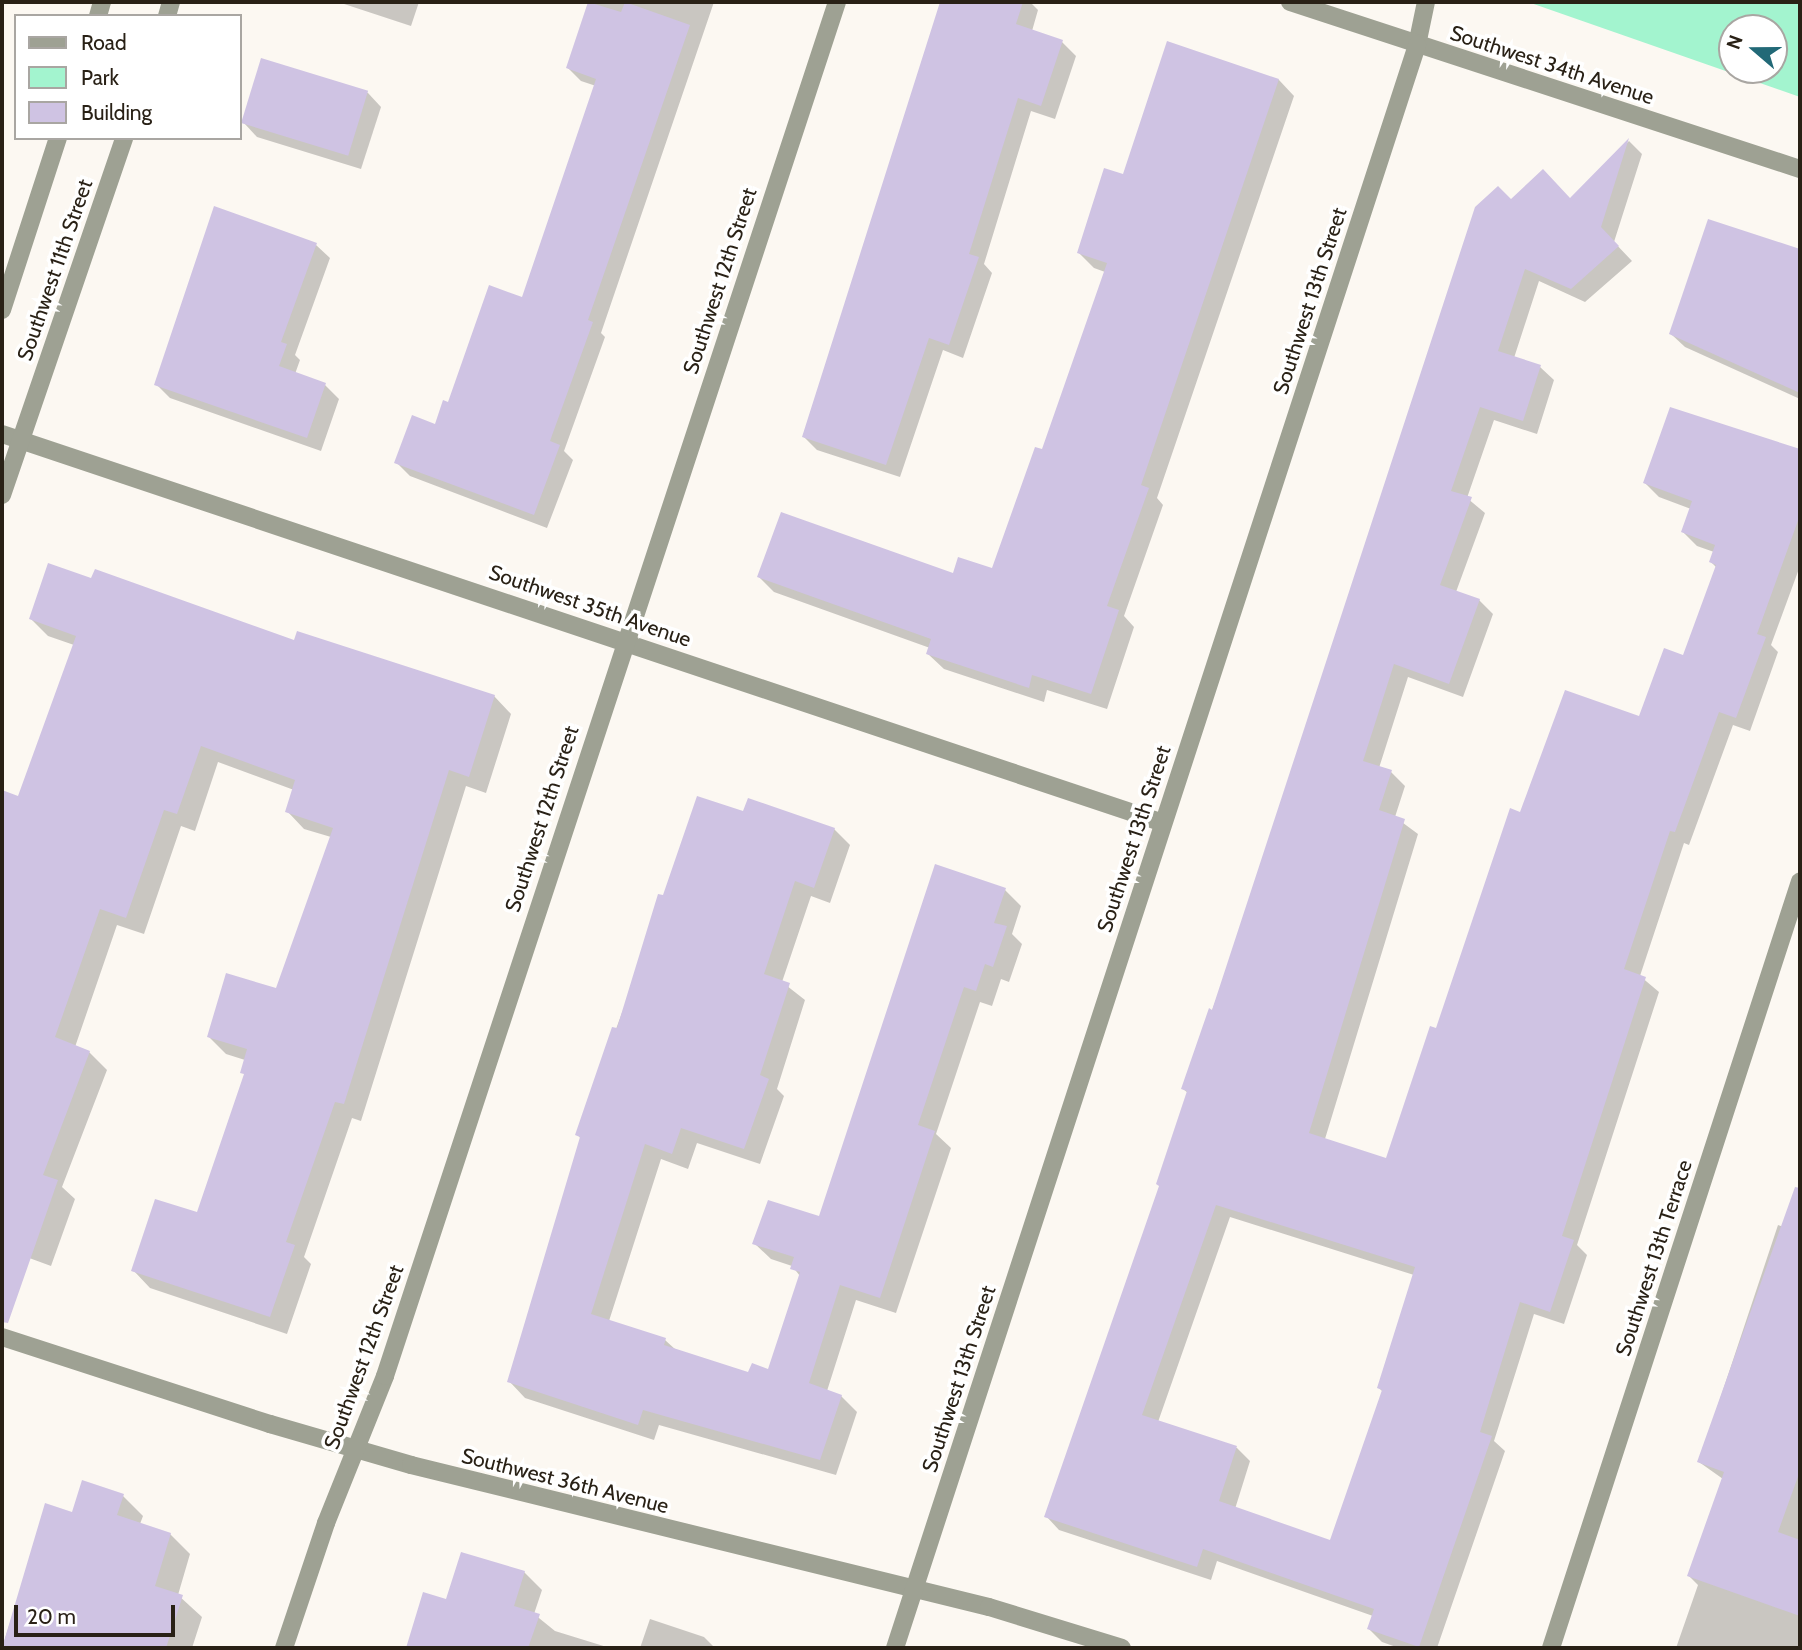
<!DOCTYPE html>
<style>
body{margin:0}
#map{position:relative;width:1802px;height:1650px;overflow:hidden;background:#fcf8f2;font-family:Cabin,sans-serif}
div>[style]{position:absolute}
.green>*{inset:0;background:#a3f4cf}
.shadow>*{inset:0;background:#0003}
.building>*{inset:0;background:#cfc3e3;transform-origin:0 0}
.lane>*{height:18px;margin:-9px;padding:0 9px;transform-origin:9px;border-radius:9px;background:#9ea193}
.street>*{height:18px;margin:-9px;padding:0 9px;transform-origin:9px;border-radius:9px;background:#9ea193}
span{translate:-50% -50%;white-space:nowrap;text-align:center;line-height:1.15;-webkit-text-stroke:7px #fff;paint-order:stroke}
.street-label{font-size:21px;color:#292116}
.frame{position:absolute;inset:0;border:4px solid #292116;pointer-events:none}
.legend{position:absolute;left:14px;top:14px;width:228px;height:126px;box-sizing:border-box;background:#fff;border:2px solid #a9a6a2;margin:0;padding:9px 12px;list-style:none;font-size:21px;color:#292116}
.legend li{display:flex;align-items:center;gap:14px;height:35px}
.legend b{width:35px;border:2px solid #a9a6a2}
.north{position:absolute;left:1718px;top:14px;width:70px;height:70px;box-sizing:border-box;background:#fff;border:2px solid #a9a6a2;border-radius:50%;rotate:290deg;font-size:19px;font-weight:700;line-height:28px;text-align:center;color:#292116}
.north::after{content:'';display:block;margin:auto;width:24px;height:32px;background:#226977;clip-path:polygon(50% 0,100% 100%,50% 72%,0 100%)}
.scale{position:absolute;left:14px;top:1605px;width:161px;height:32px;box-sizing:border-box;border:4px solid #292116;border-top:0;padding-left:9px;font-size:21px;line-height:24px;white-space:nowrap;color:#292116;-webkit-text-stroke:5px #fff;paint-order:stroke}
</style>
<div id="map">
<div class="green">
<i style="clip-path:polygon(evenodd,1528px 2px,1800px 2px,1800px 97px,1528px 2px,1732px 28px,1774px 28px,1774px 70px,1732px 70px,1732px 28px)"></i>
</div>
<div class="shadow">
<i style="clip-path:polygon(338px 2px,419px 2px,411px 26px)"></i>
<i style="clip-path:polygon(590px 2px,714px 2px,601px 333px,605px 337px,564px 451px,573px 460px,547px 528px,410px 476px,396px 462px,436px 426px,523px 299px,596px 86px,581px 81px,568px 68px)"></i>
<i style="clip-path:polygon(942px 2px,1030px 2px,1038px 10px,1032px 31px,1062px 42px,1076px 56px,1055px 119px,1031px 111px,984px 264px,992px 273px,963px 358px,943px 350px,900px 477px,817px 450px,803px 436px)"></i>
<i style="clip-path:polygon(1168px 44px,1279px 80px,1294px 96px,1157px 498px,1163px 505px,1124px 616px,1134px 627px,1107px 709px,1047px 690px,1044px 702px,944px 669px,928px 654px,930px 648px,774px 592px,759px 577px,954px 576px,993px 570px,1043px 452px,1105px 272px,1094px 268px,1079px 253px,1124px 176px)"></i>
<i style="clip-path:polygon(263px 61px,368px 93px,381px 107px,361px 169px,257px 137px,244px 123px)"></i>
<i style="clip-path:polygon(evenodd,1629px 141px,1642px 154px,1614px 242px,1632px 261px,1585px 302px,1539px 281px,1514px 358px,1540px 367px,1554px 380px,1537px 434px,1494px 420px,1467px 498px,1485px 513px,1456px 592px,1479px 600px,1493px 614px,1463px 697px,1408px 677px,1379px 768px,1391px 772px,1405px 786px,1395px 817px,1418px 834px,1325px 1139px,1387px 1160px,1521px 814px,1640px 718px,1684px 657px,1717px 568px,1711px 562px,1714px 552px,1697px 546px,1683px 532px,1691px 509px,1659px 497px,1645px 483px,1672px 409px,1800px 451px,1800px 566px,1771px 645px,1778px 652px,1750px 731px,1733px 725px,1689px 845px,1684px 843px,1640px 976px,1659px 992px,1577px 1245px,1587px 1255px,1564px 1324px,1534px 1314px,1494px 1441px,1505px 1451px,1437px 1648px,1399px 1648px,1382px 1642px,1369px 1629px,1373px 1616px,1217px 1561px,1211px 1580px,1059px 1530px,1046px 1516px,1161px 1187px,1188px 1093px,1183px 1089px,1511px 201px,1570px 200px,1629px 141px,1230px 1217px,1414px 1275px,1379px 1388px,1383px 1392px,1331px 1542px,1235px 1509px,1250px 1461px,1237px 1448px,1158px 1422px,1230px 1217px)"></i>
<i style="clip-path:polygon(1709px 221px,1800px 251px,1800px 399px,1685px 347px,1671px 334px)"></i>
<i style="clip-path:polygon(316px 245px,330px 258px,295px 355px,300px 360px,295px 374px,325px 385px,339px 399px,321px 451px,170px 398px,156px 384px)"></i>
<i style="clip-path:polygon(31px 619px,295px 642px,494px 696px,511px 714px,486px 793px,466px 786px,361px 1121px,352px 1118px,304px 1257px,311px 1264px,287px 1334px,150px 1288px,133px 1270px,198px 1215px,245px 1075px,245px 1060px,226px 1054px,209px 1037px,277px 990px,331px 837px,304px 829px,287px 811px,294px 790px,218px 762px,195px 831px,181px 826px,144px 934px,117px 925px,75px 1047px,89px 1052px,107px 1070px,62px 1187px,75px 1199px,51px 1266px,2px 1248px,2px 907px,9px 887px,2px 884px,2px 819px,10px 795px,19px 798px,74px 645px,48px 636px)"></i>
<i style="clip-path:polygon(744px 813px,834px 829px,850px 845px,830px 903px,811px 896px,782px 982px,805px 1000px,777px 1089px,784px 1096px,760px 1164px,697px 1143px,688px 1169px,661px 1159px,609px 1321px,665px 1340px,676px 1350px,750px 1374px,770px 1371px,800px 1276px,792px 1266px,771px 1259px,754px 1243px,820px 1218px,1005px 890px,1021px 906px,1012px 934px,1022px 944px,1009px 982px,1001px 979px,992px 1006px,980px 1002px,936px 1134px,951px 1148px,896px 1313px,856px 1300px,827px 1391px,841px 1396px,857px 1412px,836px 1475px,659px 1425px,654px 1440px,525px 1398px,509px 1381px,581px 1139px,577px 1134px,665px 897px)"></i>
<i style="clip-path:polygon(1778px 1225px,1800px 1233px,1800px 1648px,1676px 1648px,1698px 1585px,1689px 1576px,1723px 1479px,1699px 1462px)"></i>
<i style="clip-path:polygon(83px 1482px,123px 1496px,143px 1516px,140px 1524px,170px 1534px,190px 1554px,178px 1595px,202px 1617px,192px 1648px,2px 1648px,47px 1506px,73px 1514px)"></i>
<i style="clip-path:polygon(524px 1572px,542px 1590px,534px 1614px,555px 1631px,610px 1648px,408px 1648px,424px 1594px,448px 1601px)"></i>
<i style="clip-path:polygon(650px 1619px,704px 1637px,715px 1648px,640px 1648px)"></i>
</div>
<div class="building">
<i style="clip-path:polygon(588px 2px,621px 12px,625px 2px,690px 25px,588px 320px,593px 322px,550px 441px,560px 445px,534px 515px,394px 463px,412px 415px,435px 424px,443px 400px,448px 402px,489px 285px,522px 297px,596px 79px,566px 68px)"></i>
<i style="clip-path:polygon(940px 2px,1023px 2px,1016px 24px,1063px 40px,1041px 106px,1018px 98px,969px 254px,979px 257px,949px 345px,929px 338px,886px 465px,802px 437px)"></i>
<i style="clip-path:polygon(1167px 41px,1279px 79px,1141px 485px,1149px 488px,1107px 606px,1119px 610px,1091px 694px,1032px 675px,1029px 688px,926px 654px,931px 639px,757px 577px,781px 512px,953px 573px,958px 557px,992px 568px,1035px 447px,1042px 449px,1107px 263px,1077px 253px,1104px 168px,1123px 174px)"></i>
<i style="left:261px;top:58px;width:112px;height:68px;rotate:17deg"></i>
<i style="clip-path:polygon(evenodd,1629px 138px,1601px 227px,1619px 246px,1571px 289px,1525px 269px,1498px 351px,1541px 365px,1523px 421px,1480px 407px,1451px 491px,1472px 497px,1440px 585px,1480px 599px,1449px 684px,1394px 664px,1363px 761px,1392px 770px,1379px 810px,1405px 819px,1309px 1133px,1386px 1158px,1430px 1026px,1436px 1028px,1510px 808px,1520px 812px,1565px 690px,1639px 716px,1664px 648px,1683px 655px,1716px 565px,1709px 562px,1715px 545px,1681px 532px,1692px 501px,1643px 483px,1670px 407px,1800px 449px,1800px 515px,1757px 634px,1766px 637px,1736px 718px,1719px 712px,1675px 832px,1670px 831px,1624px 969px,1646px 977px,1562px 1236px,1574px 1240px,1550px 1312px,1520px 1302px,1480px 1432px,1492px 1436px,1419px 1647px,1367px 1629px,1374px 1609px,1203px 1549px,1197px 1567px,1044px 1517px,1159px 1186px,1156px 1184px,1187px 1091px,1181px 1089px,1209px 1008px,1212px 1010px,1475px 207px,1498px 186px,1511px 199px,1543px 169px,1570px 198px,1629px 138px,1216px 1205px,1415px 1267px,1377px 1388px,1382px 1390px,1330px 1540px,1219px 1501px,1237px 1446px,1142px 1415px,1216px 1205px)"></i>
<i style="clip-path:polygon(214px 206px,317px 243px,281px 342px,287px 344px,279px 366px,326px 383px,307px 438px,154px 385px)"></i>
<i style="clip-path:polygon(1708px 219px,1800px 249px,1800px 393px,1669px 334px)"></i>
<i style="clip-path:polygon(48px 563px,91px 578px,95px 569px,294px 640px,297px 631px,495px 695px,469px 777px,449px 770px,344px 1104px,335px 1102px,286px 1242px,295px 1245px,270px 1317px,131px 1271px,155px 1199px,197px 1212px,244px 1074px,240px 1073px,247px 1049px,207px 1037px,226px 973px,276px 988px,333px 828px,285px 812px,295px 780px,201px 746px,177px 814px,164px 810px,126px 918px,100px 909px,55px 1037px,90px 1051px,43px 1175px,58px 1180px,8px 1323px,2px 1322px,2px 790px,18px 796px,76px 636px,29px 619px)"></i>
<i style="clip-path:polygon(697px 796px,743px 811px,748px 798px,835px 828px,814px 888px,795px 881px,764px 974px,790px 983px,760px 1075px,769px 1079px,744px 1149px,681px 1128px,672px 1154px,645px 1144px,591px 1314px,666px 1338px,664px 1345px,748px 1372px,752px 1363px,768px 1369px,800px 1272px,790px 1269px,794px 1257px,752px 1244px,768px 1200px,819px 1216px,935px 864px,1006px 888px,994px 923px,1007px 926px,993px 967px,985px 964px,976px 991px,964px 987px,918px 1125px,935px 1131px,880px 1298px,840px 1285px,809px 1383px,842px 1395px,820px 1460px,643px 1410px,638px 1425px,507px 1382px,580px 1137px,575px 1135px,612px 1027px,617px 1028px,658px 894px,663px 895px)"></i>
<i style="clip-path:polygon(1795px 1187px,1800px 1188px,1800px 1471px,1778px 1532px,1800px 1540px,1800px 1616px,1687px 1576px,1724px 1472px,1697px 1462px)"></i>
<i style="clip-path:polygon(82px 1480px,124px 1494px,117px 1515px,171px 1533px,155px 1586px,183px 1595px,166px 1648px,2px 1648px,45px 1503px,72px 1512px)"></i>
<i style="clip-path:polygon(461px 1552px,525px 1571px,514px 1606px,540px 1614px,528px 1648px,406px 1648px,423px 1592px,446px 1599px)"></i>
</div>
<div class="lane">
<i style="left:1417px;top:45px;width:44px;rotate:-78.2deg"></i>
</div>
<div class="street">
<i style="left:1290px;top:2px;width:537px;rotate:18.13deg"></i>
<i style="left:98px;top:16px;width:15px;rotate:-74deg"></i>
<i style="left:167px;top:16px;width:15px;rotate:-74deg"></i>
<i style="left:2px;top:310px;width:181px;rotate:-72deg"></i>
<i style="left:2px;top:434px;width:1224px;rotate:18.52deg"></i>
<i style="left:2px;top:495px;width:377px;rotate:-71.1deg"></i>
<i style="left:2px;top:1337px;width:282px;rotate:18deg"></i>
<i style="left:270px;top:1424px;width:147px;rotate:16.2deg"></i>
<i style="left:411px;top:1465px;width:595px;rotate:13.8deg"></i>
<i style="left:989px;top:1607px;width:139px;rotate:17.1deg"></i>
<i style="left:284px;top:1648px;width:132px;rotate:-71.4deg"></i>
<i style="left:326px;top:1523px;width:158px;rotate:-68.1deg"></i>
<i style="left:385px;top:1376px;width:1446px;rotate:-71.79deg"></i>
<i style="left:895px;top:1648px;width:1686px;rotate:-71.96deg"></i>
<i style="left:1551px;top:1648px;width:806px;rotate:-72.01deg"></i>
</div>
<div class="street-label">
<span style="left:1552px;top:65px;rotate:18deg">Southwest 34th Avenue</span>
<span style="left:55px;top:270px;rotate:-71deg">Southwest 11th Street</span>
<span style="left:720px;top:281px;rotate:-72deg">Southwest 12th Street</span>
<span style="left:1310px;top:301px;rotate:-72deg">Southwest 13th Street</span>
<span style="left:590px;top:606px;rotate:19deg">Southwest 35th Avenue</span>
<span style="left:542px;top:819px;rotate:-72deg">Southwest 12th Street</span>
<span style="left:1134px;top:839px;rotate:-72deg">Southwest 13th Street</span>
<span style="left:1654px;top:1258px;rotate:-72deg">Southwest 13th Terrace</span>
<span style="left:364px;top:1357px;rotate:-70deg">Southwest 12th Street</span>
<span style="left:959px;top:1379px;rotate:-72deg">Southwest 13th Street</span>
<span style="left:565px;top:1481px;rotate:14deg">Southwest 36th Avenue</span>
</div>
<div class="frame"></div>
<ul class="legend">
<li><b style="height:9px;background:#9ea193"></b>Road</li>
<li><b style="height:19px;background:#a3f4cf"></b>Park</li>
<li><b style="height:19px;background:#cfc3e3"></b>Building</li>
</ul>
<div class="north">N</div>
<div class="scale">20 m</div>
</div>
